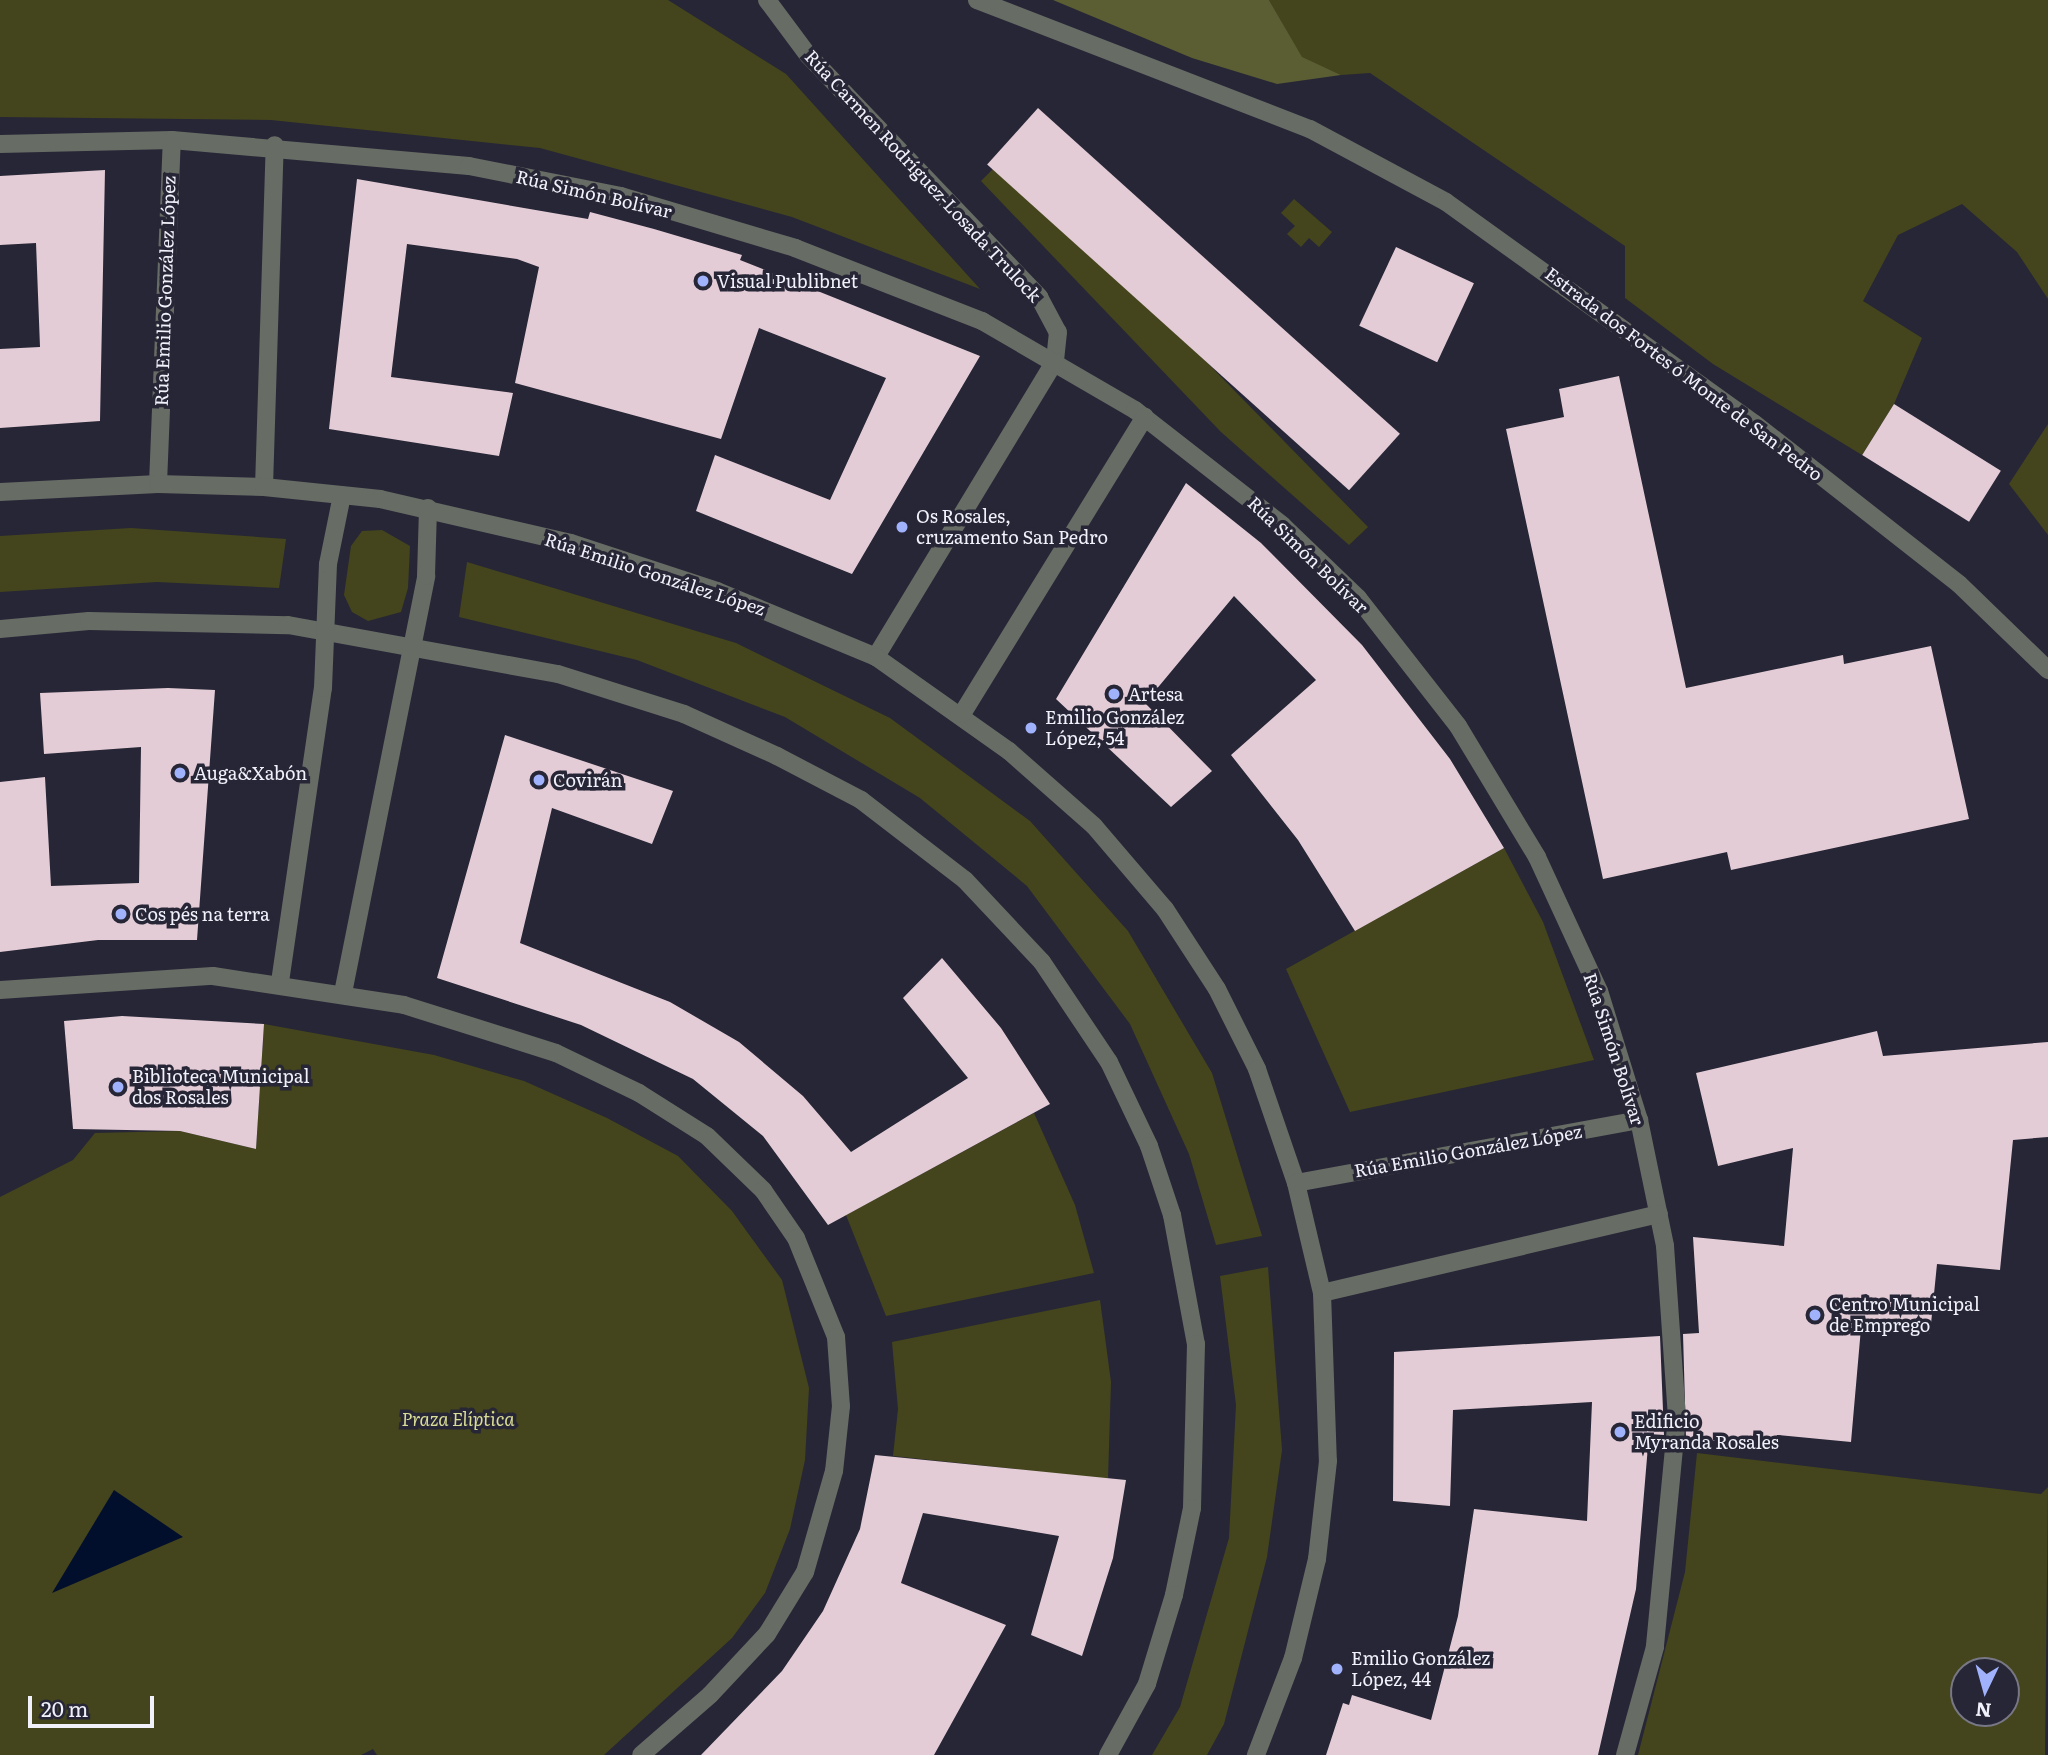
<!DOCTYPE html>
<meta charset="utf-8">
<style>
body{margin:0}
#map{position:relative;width:2048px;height:1755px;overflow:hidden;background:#272636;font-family:Literata,serif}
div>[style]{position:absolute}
.green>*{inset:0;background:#44451c}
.forest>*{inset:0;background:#5b5d32}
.water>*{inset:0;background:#020f2c}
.building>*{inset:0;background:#e3ccd6;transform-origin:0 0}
.minor>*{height:18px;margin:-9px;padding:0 9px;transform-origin:9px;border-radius:9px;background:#676c65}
.dots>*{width:19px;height:19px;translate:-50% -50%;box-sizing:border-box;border:4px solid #272636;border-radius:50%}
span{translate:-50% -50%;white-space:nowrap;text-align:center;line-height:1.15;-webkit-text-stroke:7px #272636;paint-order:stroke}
.street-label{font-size:18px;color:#f1f1fb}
.poi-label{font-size:18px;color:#f1f1fb}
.left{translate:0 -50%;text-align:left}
.park-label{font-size:18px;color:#dadd95;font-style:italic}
.north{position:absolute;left:1950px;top:1657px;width:70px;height:70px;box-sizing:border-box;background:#272636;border:2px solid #787785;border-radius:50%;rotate:185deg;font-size:19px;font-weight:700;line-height:28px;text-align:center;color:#f1f1fb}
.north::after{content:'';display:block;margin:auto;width:24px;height:32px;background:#a1b2fd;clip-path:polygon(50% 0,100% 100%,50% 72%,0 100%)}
.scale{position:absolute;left:28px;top:1696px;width:126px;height:32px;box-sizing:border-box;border:4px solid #f1f1fb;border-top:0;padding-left:9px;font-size:21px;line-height:24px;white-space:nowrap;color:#f1f1fb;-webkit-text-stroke:5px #272636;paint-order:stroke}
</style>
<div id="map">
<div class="green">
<i style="clip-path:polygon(0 0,668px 0,786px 74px,980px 289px,792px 217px,540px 148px,271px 120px,0 117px)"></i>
<i style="clip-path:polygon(1269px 0,2048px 0,2048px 299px,2017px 252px,1962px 204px,1898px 235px,1863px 301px,1922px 338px,1894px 404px,1862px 455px,1713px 364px,1625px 298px,1625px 246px,1370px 73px,1341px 75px,1302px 58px)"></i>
<i style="clip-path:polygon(993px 169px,1184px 339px,1368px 527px,1349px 545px,1221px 432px,981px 181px)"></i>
<i style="clip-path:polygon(1294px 199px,1332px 232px,1319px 247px,1309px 238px,1301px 247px,1287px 234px,1295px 226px,1281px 213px)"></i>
<i style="clip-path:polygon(2048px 424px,2048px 535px,2009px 484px)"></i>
<i style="clip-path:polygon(131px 528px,286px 539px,279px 588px,157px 582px,0 592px,0 536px)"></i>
<i style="clip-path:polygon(382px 530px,410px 546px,408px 588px,401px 612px,368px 621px,352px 612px,344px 595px,351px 546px,362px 531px)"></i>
<i style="clip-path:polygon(467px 562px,736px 643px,890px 718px,1030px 821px,1128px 931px,1212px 1073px,1262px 1236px,1216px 1245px,1189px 1154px,1130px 1024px,1027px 886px,920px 798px,785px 717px,637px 660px,459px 617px)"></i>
<i style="clip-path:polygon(1504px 848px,1543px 922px,1594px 1060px,1350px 1112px,1286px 969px)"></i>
<i style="clip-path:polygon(264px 1024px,434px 1055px,524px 1081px,607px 1118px,678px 1156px,732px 1211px,782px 1280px,809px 1388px,805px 1460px,790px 1529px,765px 1593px,732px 1638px,604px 1755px,377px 1755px,373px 1749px,361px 1755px,0 1755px,0 1197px,73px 1160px,95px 1133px,180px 1131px,256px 1149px)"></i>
<i style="clip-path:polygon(1034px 1113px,1075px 1205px,1094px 1273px,886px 1316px,846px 1215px)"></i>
<i style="clip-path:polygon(1268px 1267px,1282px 1450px,1267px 1557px,1224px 1724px,1207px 1755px,1152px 1755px,1180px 1707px,1229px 1538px,1236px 1405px,1220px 1276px)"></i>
<i style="clip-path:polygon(1100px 1300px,1111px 1382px,1108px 1479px,893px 1456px,898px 1409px,892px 1342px)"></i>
<i style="clip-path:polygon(evenodd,1697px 1453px,2041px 1494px,2048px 1487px,2045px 1755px,1638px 1755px,1685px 1572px,1697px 1453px,2006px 1671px,2006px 1713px,1964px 1713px,1964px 1671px,2006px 1671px)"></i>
</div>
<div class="forest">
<i style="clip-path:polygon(1053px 0,1269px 0,1302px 57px,1341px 75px,1277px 84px,1192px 58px)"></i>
</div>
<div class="water">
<i style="clip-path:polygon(114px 1490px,183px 1537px,52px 1593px)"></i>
</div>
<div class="building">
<i style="left:1038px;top:108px;width:487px;height:76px;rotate:42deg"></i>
<i style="clip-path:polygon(105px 170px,100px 421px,0 428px,0 349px,40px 347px,36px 243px,0 245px,0 176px)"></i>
<i style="clip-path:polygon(357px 179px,588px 219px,590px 212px,654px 229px,742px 255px,740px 260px,980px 356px,852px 574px,696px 511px,715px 455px,830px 500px,886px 378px,759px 328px,721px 439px,515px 383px,539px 267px,517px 259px,407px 244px,391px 377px,513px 393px,499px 456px,329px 429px)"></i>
<i style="left:1396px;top:247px;width:86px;height:87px;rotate:25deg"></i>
<i style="clip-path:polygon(1619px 376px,1686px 688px,1843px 655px,1844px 664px,1931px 646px,1969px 819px,1731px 870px,1727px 852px,1603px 879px,1506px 429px,1564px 417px,1559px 389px)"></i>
<i style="left:1894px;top:404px;width:126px;height:60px;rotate:32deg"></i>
<i style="clip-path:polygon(1186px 483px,1261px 543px,1362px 645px,1450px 759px,1504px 848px,1355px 931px,1298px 840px,1231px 755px,1316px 680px,1234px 596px,1145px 703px,1212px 771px,1171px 807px,1056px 699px)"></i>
<i style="clip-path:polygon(168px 688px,215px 690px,197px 940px,98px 940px,0 952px,0 782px,45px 777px,51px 886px,139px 883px,141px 747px,44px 754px,40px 693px)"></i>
<i style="clip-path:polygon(505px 735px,673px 791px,652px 844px,552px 808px,520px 943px,670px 1002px,739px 1042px,803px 1096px,851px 1152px,968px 1078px,903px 998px,942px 958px,1001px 1028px,1050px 1104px,828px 1225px,763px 1136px,693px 1079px,581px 1025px,437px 978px)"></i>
<i style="clip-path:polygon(122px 1016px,264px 1024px,256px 1149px,180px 1131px,73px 1129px,64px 1021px)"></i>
<i style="clip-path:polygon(1877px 1031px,1883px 1056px,2048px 1042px,2048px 1137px,2013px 1140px,2000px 1270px,1937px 1264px,1930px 1334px,1861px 1328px,1851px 1442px,1777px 1435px,1776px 1446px,1686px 1438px,1683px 1334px,1699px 1333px,1693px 1237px,1784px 1246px,1793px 1148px,1718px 1166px,1696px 1073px)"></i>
<i style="clip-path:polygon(1660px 1336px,1664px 1435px,1649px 1434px,1636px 1589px,1598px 1755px,1326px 1755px,1343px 1703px,1349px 1705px,1352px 1695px,1431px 1720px,1458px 1616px,1474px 1509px,1587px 1521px,1592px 1402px,1453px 1410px,1450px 1506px,1393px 1501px,1394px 1352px)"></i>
<i style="clip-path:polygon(875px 1455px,1126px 1480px,1113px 1558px,1082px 1656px,1031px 1635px,1059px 1536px,923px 1513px,901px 1583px,1006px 1625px,934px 1755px,701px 1755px,782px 1671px,823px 1611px,860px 1529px)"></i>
</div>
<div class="minor">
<i style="left:767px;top:0;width:69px;rotate:53.3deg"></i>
<i style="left:808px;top:55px;width:335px;rotate:46.3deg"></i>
<i style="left:1039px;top:297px;width:40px;rotate:62deg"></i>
<i style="left:1058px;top:332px;width:29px;rotate:96deg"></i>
<i style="left:1055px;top:361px;width:346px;rotate:121.2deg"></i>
<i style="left:977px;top:0;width:357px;rotate:21.2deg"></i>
<i style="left:1310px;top:129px;width:154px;rotate:28.2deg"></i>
<i style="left:1446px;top:202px;width:380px;rotate:35.7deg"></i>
<i style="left:1755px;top:424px;width:259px;rotate:38.1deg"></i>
<i style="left:1959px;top:584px;width:124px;rotate:44deg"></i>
<i style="left:0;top:144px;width:172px;rotate:-1.3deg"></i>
<i style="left:172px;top:140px;width:298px;rotate:5deg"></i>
<i style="left:469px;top:166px;width:155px;rotate:11.2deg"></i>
<i style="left:621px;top:196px;width:182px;rotate:16.6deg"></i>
<i style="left:795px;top:248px;width:201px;rotate:21.3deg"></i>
<i style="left:982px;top:321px;width:177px;rotate:30.2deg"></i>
<i style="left:1135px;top:410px;width:187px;rotate:38deg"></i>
<i style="left:1282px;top:525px;width:105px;rotate:43.8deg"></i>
<i style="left:1358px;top:598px;width:162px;rotate:52deg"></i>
<i style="left:1458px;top:726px;width:153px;rotate:58.9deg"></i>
<i style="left:1537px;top:857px;width:148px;rotate:65.2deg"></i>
<i style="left:1599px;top:991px;width:135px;rotate:72.8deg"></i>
<i style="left:1639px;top:1120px;width:129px;rotate:78.3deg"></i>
<i style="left:1665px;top:1246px;width:171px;rotate:86deg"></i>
<i style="left:1677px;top:1417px;width:231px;rotate:95.5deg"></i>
<i style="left:1655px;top:1647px;width:112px;rotate:105.5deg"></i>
<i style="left:158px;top:484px;width:344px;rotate:-87.7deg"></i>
<i style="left:264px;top:487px;width:342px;rotate:-88.2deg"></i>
<i style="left:0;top:492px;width:158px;rotate:-2.9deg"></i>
<i style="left:158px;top:484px;width:106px;rotate:1.6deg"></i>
<i style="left:264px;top:487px;width:117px;rotate:5.9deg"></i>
<i style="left:380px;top:499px;width:196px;rotate:13deg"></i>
<i style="left:571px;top:543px;width:154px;rotate:18.2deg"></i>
<i style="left:717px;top:591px;width:172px;rotate:22.5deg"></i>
<i style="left:876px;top:657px;width:163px;rotate:35.3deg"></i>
<i style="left:1009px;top:751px;width:113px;rotate:41.4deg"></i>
<i style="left:1094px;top:826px;width:109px;rotate:49.5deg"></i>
<i style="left:1165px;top:909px;width:95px;rotate:57deg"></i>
<i style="left:1217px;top:989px;width:89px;rotate:63.4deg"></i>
<i style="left:1257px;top:1069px;width:120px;rotate:71.1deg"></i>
<i style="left:1296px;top:1183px;width:113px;rotate:76.7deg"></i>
<i style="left:1322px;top:1293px;width:168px;rotate:88deg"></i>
<i style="left:1328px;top:1461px;width:99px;rotate:96.4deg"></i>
<i style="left:1317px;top:1559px;width:102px;rotate:103.6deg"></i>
<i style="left:1293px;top:1658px;width:104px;rotate:110.9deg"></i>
<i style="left:0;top:629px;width:89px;rotate:-5.1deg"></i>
<i style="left:89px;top:621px;width:199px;rotate:1.2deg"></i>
<i style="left:288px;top:625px;width:274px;rotate:10.3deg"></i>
<i style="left:558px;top:674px;width:132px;rotate:17.6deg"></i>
<i style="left:684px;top:714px;width:102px;rotate:24.3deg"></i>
<i style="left:777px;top:756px;width:95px;rotate:27.6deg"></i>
<i style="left:861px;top:800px;width:131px;rotate:37.6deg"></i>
<i style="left:965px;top:880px;width:112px;rotate:46.8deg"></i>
<i style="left:1042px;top:962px;width:120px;rotate:56.2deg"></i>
<i style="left:1109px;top:1062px;width:93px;rotate:64.5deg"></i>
<i style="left:1149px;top:1146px;width:73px;rotate:71.6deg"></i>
<i style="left:1172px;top:1215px;width:131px;rotate:79.5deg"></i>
<i style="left:1196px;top:1344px;width:164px;rotate:91.4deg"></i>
<i style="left:1192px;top:1508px;width:89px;rotate:101.7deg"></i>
<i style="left:1174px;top:1595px;width:93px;rotate:106.9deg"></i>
<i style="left:1147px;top:1684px;width:81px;rotate:118.8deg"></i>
<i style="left:962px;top:714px;width:349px;rotate:-58.4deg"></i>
<i style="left:280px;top:982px;width:297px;rotate:-81.7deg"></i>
<i style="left:323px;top:688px;width:124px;rotate:-87.7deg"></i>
<i style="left:328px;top:564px;width:70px;rotate:-78.5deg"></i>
<i style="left:0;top:990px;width:213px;rotate:-3.8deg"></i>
<i style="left:213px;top:976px;width:193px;rotate:8.6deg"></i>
<i style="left:404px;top:1005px;width:159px;rotate:17.5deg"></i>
<i style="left:556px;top:1053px;width:92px;rotate:25.7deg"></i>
<i style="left:639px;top:1093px;width:80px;rotate:32.3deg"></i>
<i style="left:707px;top:1136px;width:78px;rotate:44deg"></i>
<i style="left:763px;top:1190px;width:58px;rotate:55.5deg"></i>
<i style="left:796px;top:1238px;width:107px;rotate:68deg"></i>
<i style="left:836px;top:1337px;width:69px;rotate:85.9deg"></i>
<i style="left:841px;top:1406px;width:65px;rotate:96.1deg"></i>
<i style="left:834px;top:1471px;width:105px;rotate:106deg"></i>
<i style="left:805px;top:1572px;width:73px;rotate:121.5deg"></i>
<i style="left:767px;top:1634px;width:83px;rotate:133.1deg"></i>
<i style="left:710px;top:1695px;width:91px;rotate:139deg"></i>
<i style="left:343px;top:993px;width:425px;rotate:-78.7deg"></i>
<i style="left:426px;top:576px;width:68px;rotate:-88.3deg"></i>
<i style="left:1296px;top:1183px;width:349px;rotate:-10.4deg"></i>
<i style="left:1322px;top:1293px;width:346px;rotate:-13.2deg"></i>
</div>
<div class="dots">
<i style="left:703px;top:281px;background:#a1b2fd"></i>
<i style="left:902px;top:527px;background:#a1b2fd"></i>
<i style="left:1114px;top:694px;background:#a1b2fd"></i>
<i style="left:1031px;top:728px;background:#a1b2fd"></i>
<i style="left:180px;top:773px;background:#a1b2fd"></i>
<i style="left:539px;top:780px;background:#a1b2fd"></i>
<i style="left:121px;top:914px;background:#a1b2fd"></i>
<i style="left:118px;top:1087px;background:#a1b2fd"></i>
<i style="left:1815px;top:1315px;background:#a1b2fd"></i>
<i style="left:1620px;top:1432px;background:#a1b2fd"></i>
<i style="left:1337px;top:1669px;background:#a1b2fd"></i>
</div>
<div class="street-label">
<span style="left:923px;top:176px;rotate:47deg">Rúa Carmen Rodríguez-Losada Trulock</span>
<span style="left:594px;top:194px;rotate:13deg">Rúa Simón Bolívar</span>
<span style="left:165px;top:291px;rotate:-88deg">Rúa Emilio González López</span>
<span style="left:1684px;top:374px;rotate:37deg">Estrada dos Fortes ó Monte de San Pedro</span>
<span style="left:1308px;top:555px;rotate:44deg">Rúa Simón Bolívar</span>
<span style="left:655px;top:574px;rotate:18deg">Rúa Emilio González López</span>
<span style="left:1614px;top:1049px;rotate:72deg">Rúa Simón Bolívar</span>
<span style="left:1468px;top:1151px;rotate:-10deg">Rúa Emilio González López</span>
</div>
<div class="poi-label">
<span class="left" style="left:717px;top:281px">Visual Publibnet</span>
<span class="left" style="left:916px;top:527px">Os Rosales,<br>cruzamento San Pedro</span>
<span class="left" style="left:1128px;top:694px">Artesa</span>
<span class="left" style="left:1045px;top:728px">Emilio González<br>López, 54</span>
<span class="left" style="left:194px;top:773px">Auga&amp;Xabón</span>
<span class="left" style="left:553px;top:780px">Covirán</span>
<span class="left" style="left:135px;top:914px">Cos pés na terra</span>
<span class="left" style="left:132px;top:1087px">Biblioteca Municipal<br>dos Rosales</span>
<span class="left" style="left:1829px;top:1315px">Centro Municipal<br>de Emprego</span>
<span class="left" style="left:1634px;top:1432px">Edificio<br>Myranda Rosales</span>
<span class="left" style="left:1351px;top:1669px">Emilio González<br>López, 44</span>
</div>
<div class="park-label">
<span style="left:458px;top:1419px">Praza Elíptica</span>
</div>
<div class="north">N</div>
<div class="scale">20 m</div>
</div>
